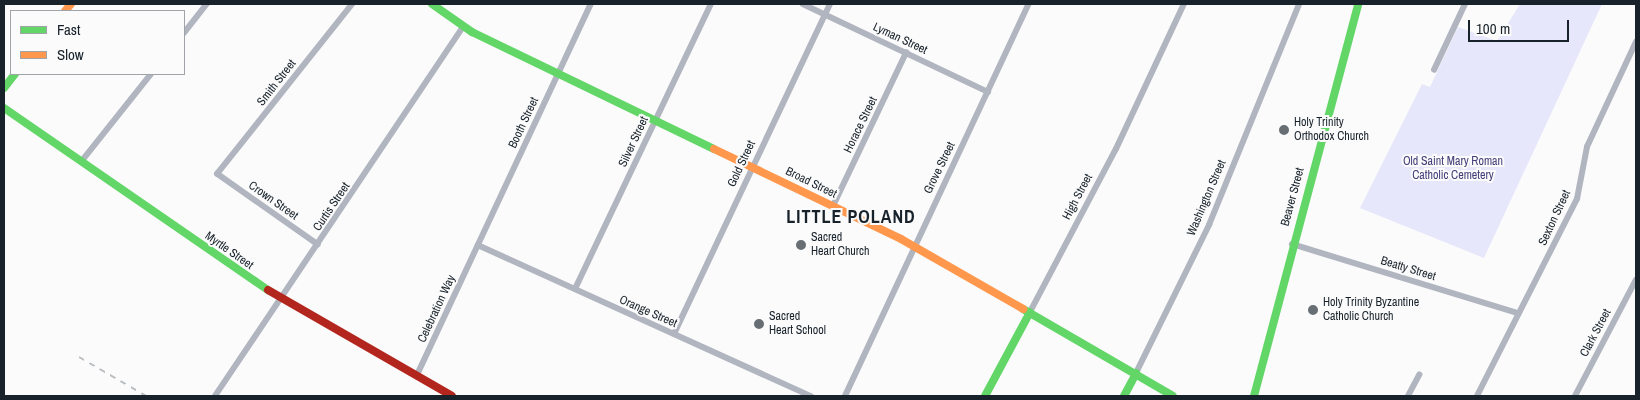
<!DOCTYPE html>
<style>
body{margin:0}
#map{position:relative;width:1640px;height:400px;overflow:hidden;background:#fbfbfb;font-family:"Archivo Narrow",sans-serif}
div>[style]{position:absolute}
.green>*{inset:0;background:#e7e7fc}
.street>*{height:5.5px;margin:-2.75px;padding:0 2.75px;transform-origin:2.75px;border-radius:2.75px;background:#b0b5c0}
.fast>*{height:8px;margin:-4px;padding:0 4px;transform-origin:4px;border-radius:4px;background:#63d668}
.slow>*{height:8px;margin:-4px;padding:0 4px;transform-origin:4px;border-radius:4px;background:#ff974d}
.jam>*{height:8px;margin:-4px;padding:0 4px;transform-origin:4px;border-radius:4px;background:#b3261e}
.rail>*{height:2px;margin-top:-1px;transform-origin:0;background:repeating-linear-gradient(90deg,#babec2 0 6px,transparent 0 12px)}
.dots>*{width:14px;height:14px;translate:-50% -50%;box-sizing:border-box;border:2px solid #fbfbfb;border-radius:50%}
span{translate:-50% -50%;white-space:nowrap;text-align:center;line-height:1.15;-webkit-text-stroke:4px #fbfbfb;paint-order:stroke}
.street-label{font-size:12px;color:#18222b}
.poi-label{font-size:12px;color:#18222b}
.left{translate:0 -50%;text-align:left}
.park-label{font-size:12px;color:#423e79}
.district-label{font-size:18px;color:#18222b;font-weight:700;letter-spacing:1px}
.frame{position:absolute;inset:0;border:5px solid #18222b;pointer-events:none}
.legend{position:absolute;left:10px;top:10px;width:175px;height:65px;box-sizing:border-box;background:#fbfbfb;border:1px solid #a0a4a8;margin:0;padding:6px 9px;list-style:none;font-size:15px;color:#18222b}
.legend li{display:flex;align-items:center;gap:10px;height:25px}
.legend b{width:25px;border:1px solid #a0a4a8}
.scale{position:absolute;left:1468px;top:20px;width:101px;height:22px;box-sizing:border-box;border:2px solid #18222b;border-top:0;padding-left:6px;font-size:15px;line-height:18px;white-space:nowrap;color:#18222b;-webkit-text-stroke:4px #fbfbfb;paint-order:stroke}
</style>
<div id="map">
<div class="green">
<i style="clip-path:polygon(1520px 4px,1602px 4px,1484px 258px,1360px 208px,1422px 84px,1430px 87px,1458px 27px,1497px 41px)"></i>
</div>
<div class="street">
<i style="left:803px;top:4px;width:205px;rotate:25.4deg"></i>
<i style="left:184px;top:33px;width:37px;rotate:-52deg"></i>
<i style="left:1434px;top:70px;width:73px;rotate:-64.8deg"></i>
<i style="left:81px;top:162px;width:112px;rotate:-51.5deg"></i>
<i style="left:833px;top:206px;width:170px;rotate:-64.5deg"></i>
<i style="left:1292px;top:244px;width:236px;rotate:17deg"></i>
<i style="left:318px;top:245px;width:123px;rotate:-144.9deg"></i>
<i style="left:217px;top:174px;width:217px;rotate:-51.5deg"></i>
<i style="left:478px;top:245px;width:366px;rotate:24.4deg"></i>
<i style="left:575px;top:289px;width:316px;rotate:-64.5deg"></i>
<i style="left:1030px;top:312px;width:184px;rotate:-62.2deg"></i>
<i style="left:1116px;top:149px;width:160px;rotate:-64.9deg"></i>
<i style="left:674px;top:334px;width:365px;rotate:-64.7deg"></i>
<i style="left:1136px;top:373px;width:165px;rotate:-63.7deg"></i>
<i style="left:1209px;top:225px;width:239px;rotate:-67.8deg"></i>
<i style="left:417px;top:375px;width:410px;rotate:-64.9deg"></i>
<i style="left:215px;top:396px;width:445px;rotate:-56.1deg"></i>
<i style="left:845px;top:396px;width:433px;rotate:-64.9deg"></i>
<i style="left:1408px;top:396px;width:24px;rotate:-62deg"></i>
<i style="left:1477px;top:396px;width:221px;rotate:-63.1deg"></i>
<i style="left:1577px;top:199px;width:53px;rotate:-79.1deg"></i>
<i style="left:1587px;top:147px;width:116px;rotate:-65deg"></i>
<i style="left:1575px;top:396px;width:131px;rotate:-62.3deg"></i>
</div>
<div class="fast">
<i style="left:432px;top:4px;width:49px;rotate:35deg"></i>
<i style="left:472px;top:32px;width:269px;rotate:25.8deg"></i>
<i style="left:4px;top:88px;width:18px;rotate:-52deg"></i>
<i style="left:4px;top:108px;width:321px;rotate:34.6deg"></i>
<i style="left:1023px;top:309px;width:173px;rotate:30.1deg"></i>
<i style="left:985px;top:396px;width:95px;rotate:-61.8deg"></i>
<i style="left:1124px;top:396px;width:26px;rotate:-62deg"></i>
<i style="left:1254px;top:396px;width:406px;rotate:-75.1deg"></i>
</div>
<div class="slow">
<i style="left:65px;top:11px;width:9px;rotate:-49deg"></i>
<i style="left:714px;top:149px;width:208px;rotate:25.7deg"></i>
<i style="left:901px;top:239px;width:141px;rotate:29.8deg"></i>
</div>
<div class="jam">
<i style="left:268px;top:290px;width:212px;rotate:29.9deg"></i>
</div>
<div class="rail">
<i style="left:79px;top:357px;width:78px;rotate:30.2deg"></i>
</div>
<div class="dots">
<i style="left:1284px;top:130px;background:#676e74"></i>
<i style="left:801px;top:245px;background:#676e74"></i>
<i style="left:1313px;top:310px;background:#676e74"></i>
<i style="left:759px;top:324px;background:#676e74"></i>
</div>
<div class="street-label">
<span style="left:900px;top:39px;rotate:25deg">Lyman Street</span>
<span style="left:277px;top:83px;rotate:-52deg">Smith Street</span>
<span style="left:524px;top:123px;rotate:-65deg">Booth Street</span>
<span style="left:861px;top:125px;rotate:-64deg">Horace Street</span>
<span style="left:634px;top:142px;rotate:-65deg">Silver Street</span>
<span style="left:742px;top:164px;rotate:-65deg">Gold Street</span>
<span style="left:940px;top:168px;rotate:-64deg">Grove Street</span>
<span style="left:811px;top:183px;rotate:26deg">Broad Street</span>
<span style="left:1078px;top:197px;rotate:-62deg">High Street</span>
<span style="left:1293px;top:197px;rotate:-75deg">Beaver Street</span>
<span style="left:1207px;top:198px;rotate:-67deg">Washington Street</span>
<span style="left:273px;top:201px;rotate:35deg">Crown Street</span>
<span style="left:332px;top:207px;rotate:-56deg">Curtis Street</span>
<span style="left:1555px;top:218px;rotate:-65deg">Sexton Street</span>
<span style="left:229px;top:251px;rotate:35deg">Myrtle Street</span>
<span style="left:1408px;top:269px;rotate:17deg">Beatty Street</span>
<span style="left:437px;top:309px;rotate:-65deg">Celebration Way</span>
<span style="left:648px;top:312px;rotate:24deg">Orange Street</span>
<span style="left:1596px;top:333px;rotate:-62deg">Clark Street</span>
</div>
<div class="poi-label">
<span class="left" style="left:1294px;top:130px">Holy Trinity<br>Orthodox Church</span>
<span class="left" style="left:811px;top:245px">Sacred<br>Heart Church</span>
<span class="left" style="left:1323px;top:310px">Holy Trinity Byzantine<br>Catholic Church</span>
<span class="left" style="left:769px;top:324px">Sacred<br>Heart School</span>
</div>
<div class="park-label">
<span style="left:1453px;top:169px">Old Saint Mary Roman<br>Catholic Cemetery</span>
</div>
<div class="district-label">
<span style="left:851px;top:217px">LITTLE POLAND</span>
</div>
<div class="frame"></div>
<ul class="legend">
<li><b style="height:6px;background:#63d668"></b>Fast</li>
<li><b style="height:6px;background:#ff974d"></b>Slow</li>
</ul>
<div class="scale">100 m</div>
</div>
